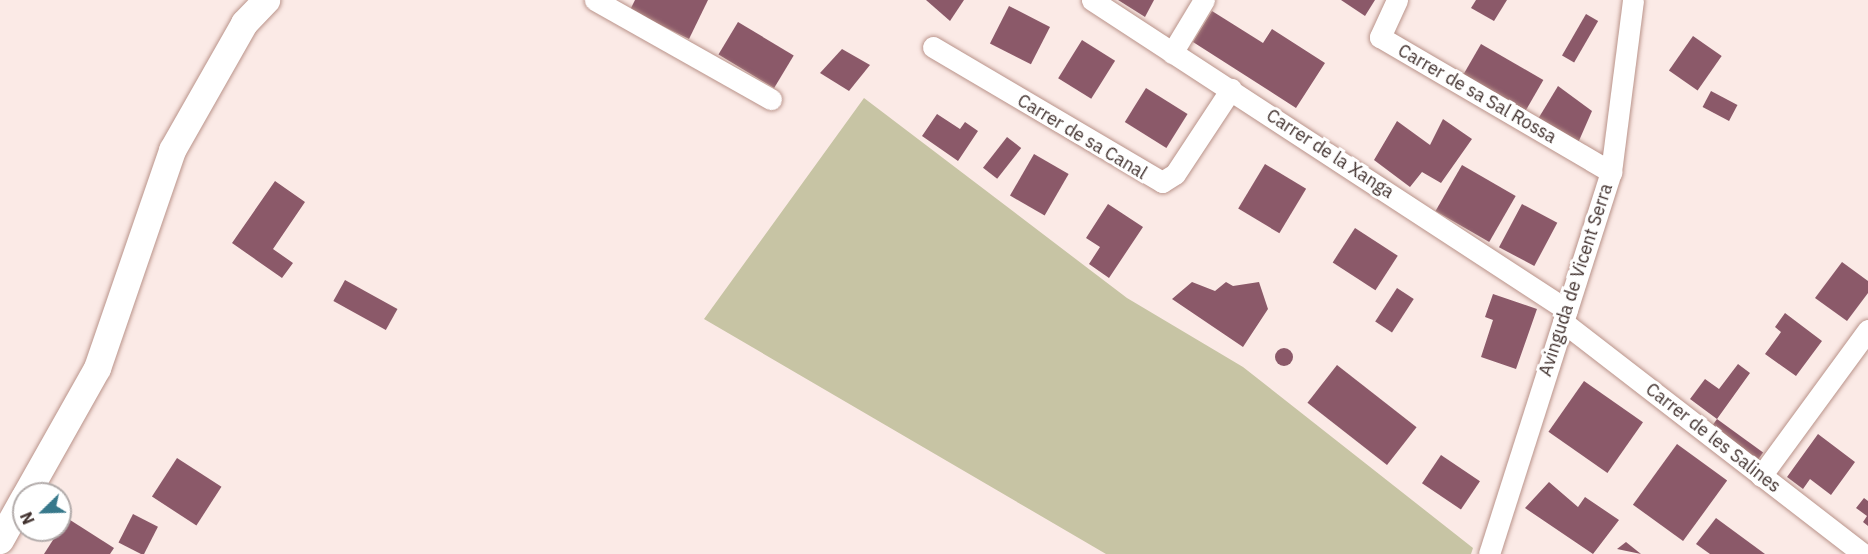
<!DOCTYPE html>
<style>
body{margin:0}
#map{position:relative;width:1868px;height:554px;overflow:hidden;background:#fbeae6;font-family:"IBM Plex Sans",sans-serif}
div>[style]{position:absolute}
.green>*{inset:0;background:#c7c4a4}
.building>*{inset:0;background:#8b5969;transform-origin:0 0}
.round{border-radius:50%}
.roads{filter:drop-shadow(0 0 2px #b9938a) drop-shadow(0 0 2px #b9938a)}
.minor>*{height:21px;margin:-10.5px;padding:0 10.5px;transform-origin:10.5px;border-radius:10.5px;background:#fff}
.tertiary>*{height:27px;margin:-13.5px;padding:0 13.5px;transform-origin:13.5px;border-radius:13.5px;background:#fff}
span{translate:-50% -50%;white-space:nowrap;text-align:center;line-height:1.15;-webkit-text-stroke:6px #fff;paint-order:stroke}
.street-label{font-size:18px;color:#40302d}
.north{position:absolute;left:12px;top:482px;width:60px;height:60px;box-sizing:border-box;background:#fff;border:2px solid #b3acab;border-radius:50%;rotate:247deg;font-size:16px;font-weight:700;line-height:24px;text-align:center;color:#40302d}
.north::after{content:'';display:block;margin:auto;width:21px;height:27px;background:#37788b;clip-path:polygon(50% 0,100% 100%,50% 72%,0 100%)}
</style>
<div id="map">
<div class="green">
<i style="clip-path:polygon(864px 98px,1127px 298px,1243px 367px,1473px 548px,1471px 554px,1106px 554px,704px 319px)"></i>
</div>
<div class="building">
<i style="clip-path:polygon(635px 0,708px 0,689px 39px,630px 10px)"></i>
<i style="clip-path:polygon(926px 0,964px 0,950px 21px)"></i>
<i style="clip-path:polygon(1118px 0,1154px 0,1145px 17px)"></i>
<i style="clip-path:polygon(1341px 0,1375px 0,1365px 16px)"></i>
<i style="clip-path:polygon(1476px 0,1507px 0,1494px 21px,1471px 8px)"></i>
<i style="left:1009px;top:6px;width:46px;height:42px;rotate:27deg"></i>
<i style="clip-path:polygon(1212px 11px,1263px 43px,1272px 29px,1325px 63px,1296px 108px,1193px 42px)"></i>
<i style="left:1586px;top:14px;width:14px;height:48px;rotate:30deg"></i>
<i style="left:738px;top:22px;width:65px;height:38px;rotate:31deg"></i>
<i style="left:1693px;top:36px;width:35px;height:42px;rotate:35deg"></i>
<i style="left:1082px;top:40px;width:39px;height:45px;rotate:32deg"></i>
<i style="left:1481px;top:44px;width:72px;height:37px;rotate:30deg"></i>
<i style="clip-path:polygon(842px 49px,870px 65px,849px 91px,820px 73px)"></i>
<i style="clip-path:polygon(1558px 86px,1592px 111px,1578px 143px,1538px 119px)"></i>
<i style="left:1146px;top:88px;width:49px;height:40px;rotate:32deg"></i>
<i style="left:1711px;top:91px;width:30px;height:18px;rotate:28deg"></i>
<i style="clip-path:polygon(937px 114px,960px 129px,965px 122px,978px 131px,958px 161px,922px 136px)"></i>
<i style="clip-path:polygon(1443px 119px,1472px 139px,1441px 183px,1422px 172px,1410px 187px,1374px 160px,1397px 121px,1430px 145px)"></i>
<i style="left:1007px;top:137px;width:18px;height:39px;rotate:38deg"></i>
<i style="left:1034px;top:154px;width:40px;height:48px;rotate:30deg"></i>
<i style="left:1265px;top:164px;width:48px;height:52px;rotate:31deg"></i>
<i style="left:1462px;top:165px;width:62px;height:53px;rotate:30deg"></i>
<i style="clip-path:polygon(275px 181px,305px 202px,273px 249px,293px 263px,282px 278px,232px 243px)"></i>
<i style="clip-path:polygon(1108px 204px,1143px 227px,1109px 278px,1089px 264px,1100px 247px,1086px 238px)"></i>
<i style="left:1522px;top:204px;width:40px;height:49px;rotate:28deg"></i>
<i style="left:1355px;top:228px;width:51px;height:41px;rotate:33deg"></i>
<i style="clip-path:polygon(1842px 262px,1868px 281px,1868px 293px,1847px 321px,1815px 298px)"></i>
<i style="left:345px;top:280px;width:60px;height:24px;rotate:29deg"></i>
<i style="clip-path:polygon(1192px 282px,1215px 291px,1226px 282px,1233px 286px,1259px 282px,1268px 309px,1243px 347px,1172px 299px)"></i>
<i style="left:1397px;top:288px;width:20px;height:40px;rotate:33deg"></i>
<i style="clip-path:polygon(1493px 294px,1537px 309px,1516px 369px,1481px 357px,1493px 320px,1485px 317px)"></i>
<i style="clip-path:polygon(1785px 313px,1822px 341px,1796px 376px,1765px 354px,1781px 332px,1775px 327px)"></i>
<i class="round" style="left:1275px;top:348px;width:18px;height:18px"></i>
<i style="clip-path:polygon(1738px 364px,1750px 373px,1717px 419px,1690px 399px,1705px 379px,1719px 389px)"></i>
<i style="left:1337px;top:365px;width:101px;height:48px;rotate:38deg"></i>
<i style="left:1584px;top:381px;width:72px;height:62px;rotate:35deg"></i>
<i style="left:1717px;top:419px;width:57px;height:11px;rotate:36deg"></i>
<i style="clip-path:polygon(1818px 434px,1855px 462px,1831px 495px,1810px 479px,1803px 489px,1787px 477px)"></i>
<i style="left:1677px;top:444px;width:62px;height:75px;rotate:36deg"></i>
<i style="left:1441px;top:455px;width:47px;height:34px;rotate:34deg"></i>
<i style="left:177px;top:458px;width:53px;height:46px;rotate:33deg"></i>
<i style="clip-path:polygon(1549px 482px,1578px 507px,1585px 497px,1619px 520px,1593px 554px,1525px 508px)"></i>
<i style="clip-path:polygon(1864px 498px,1868px 501px,1868px 526px,1863px 522px,1867px 516px,1856px 508px)"></i>
<i style="left:133px;top:514px;width:28px;height:32px;rotate:27deg"></i>
<i style="clip-path:polygon(67px 518px,114px 548px,110px 554px,44px 554px)"></i>
<i style="clip-path:polygon(1716px 518px,1765px 554px,1710px 554px,1696px 544px)"></i>
<i style="clip-path:polygon(1626px 542px,1641px 554px,1617px 549px)"></i>
</div>
<div class="roads">
<div class="minor">
<i style="left:595px;top:0;width:202px;rotate:29.4deg"></i>
<i style="left:1092px;top:0;width:567px;rotate:33.13deg"></i>
<i style="left:1397px;top:0;width:41px;rotate:114.7deg"></i>
<i style="left:1380px;top:37px;width:268px;rotate:30.3deg"></i>
<i style="left:933px;top:47px;width:266px;rotate:30.5deg"></i>
<i style="left:1162px;top:182px;width:15px;rotate:-32deg"></i>
<i style="left:1175px;top:174px;width:102px;rotate:-56.6deg"></i>
<i style="left:1172px;top:53px;width:62px;rotate:-58.9deg"></i>
<i style="left:1563px;top:322px;width:379px;rotate:37.7deg"></i>
<i style="left:1761px;top:476px;width:181px;rotate:-53.8deg"></i>
<i style="left:1489px;top:554px;width:401px;rotate:-72.3deg"></i>
<i style="left:1611px;top:172px;width:173px;rotate:-82.7deg"></i>
</div>
<div class="tertiary">
<i style="left:26px;top:494px;width:145px;rotate:-60.6deg"></i>
<i style="left:97px;top:368px;width:231px;rotate:-71deg"></i>
<i style="left:172px;top:150px;width:146px;rotate:-60.4deg"></i>
<i style="left:244px;top:23px;width:32px;rotate:-46deg"></i>
<i style="left:0;top:540px;width:49px;rotate:-60.8deg"></i>
</div>
</div>
<div class="street-label">
<span style="left:1477px;top:94px;rotate:30deg">Carrer de sa Sal Rossa</span>
<span style="left:1082px;top:137px;rotate:31deg">Carrer de sa Canal</span>
<span style="left:1330px;top:154px;rotate:33deg">Carrer de la Xanga</span>
<span style="left:1576px;top:280px;rotate:-72deg">Avinguda de Vicent Serra</span>
<span style="left:1713px;top:438px;rotate:38deg">Carrer de les Salines</span>
</div>
<div class="north">N</div>
</div>
